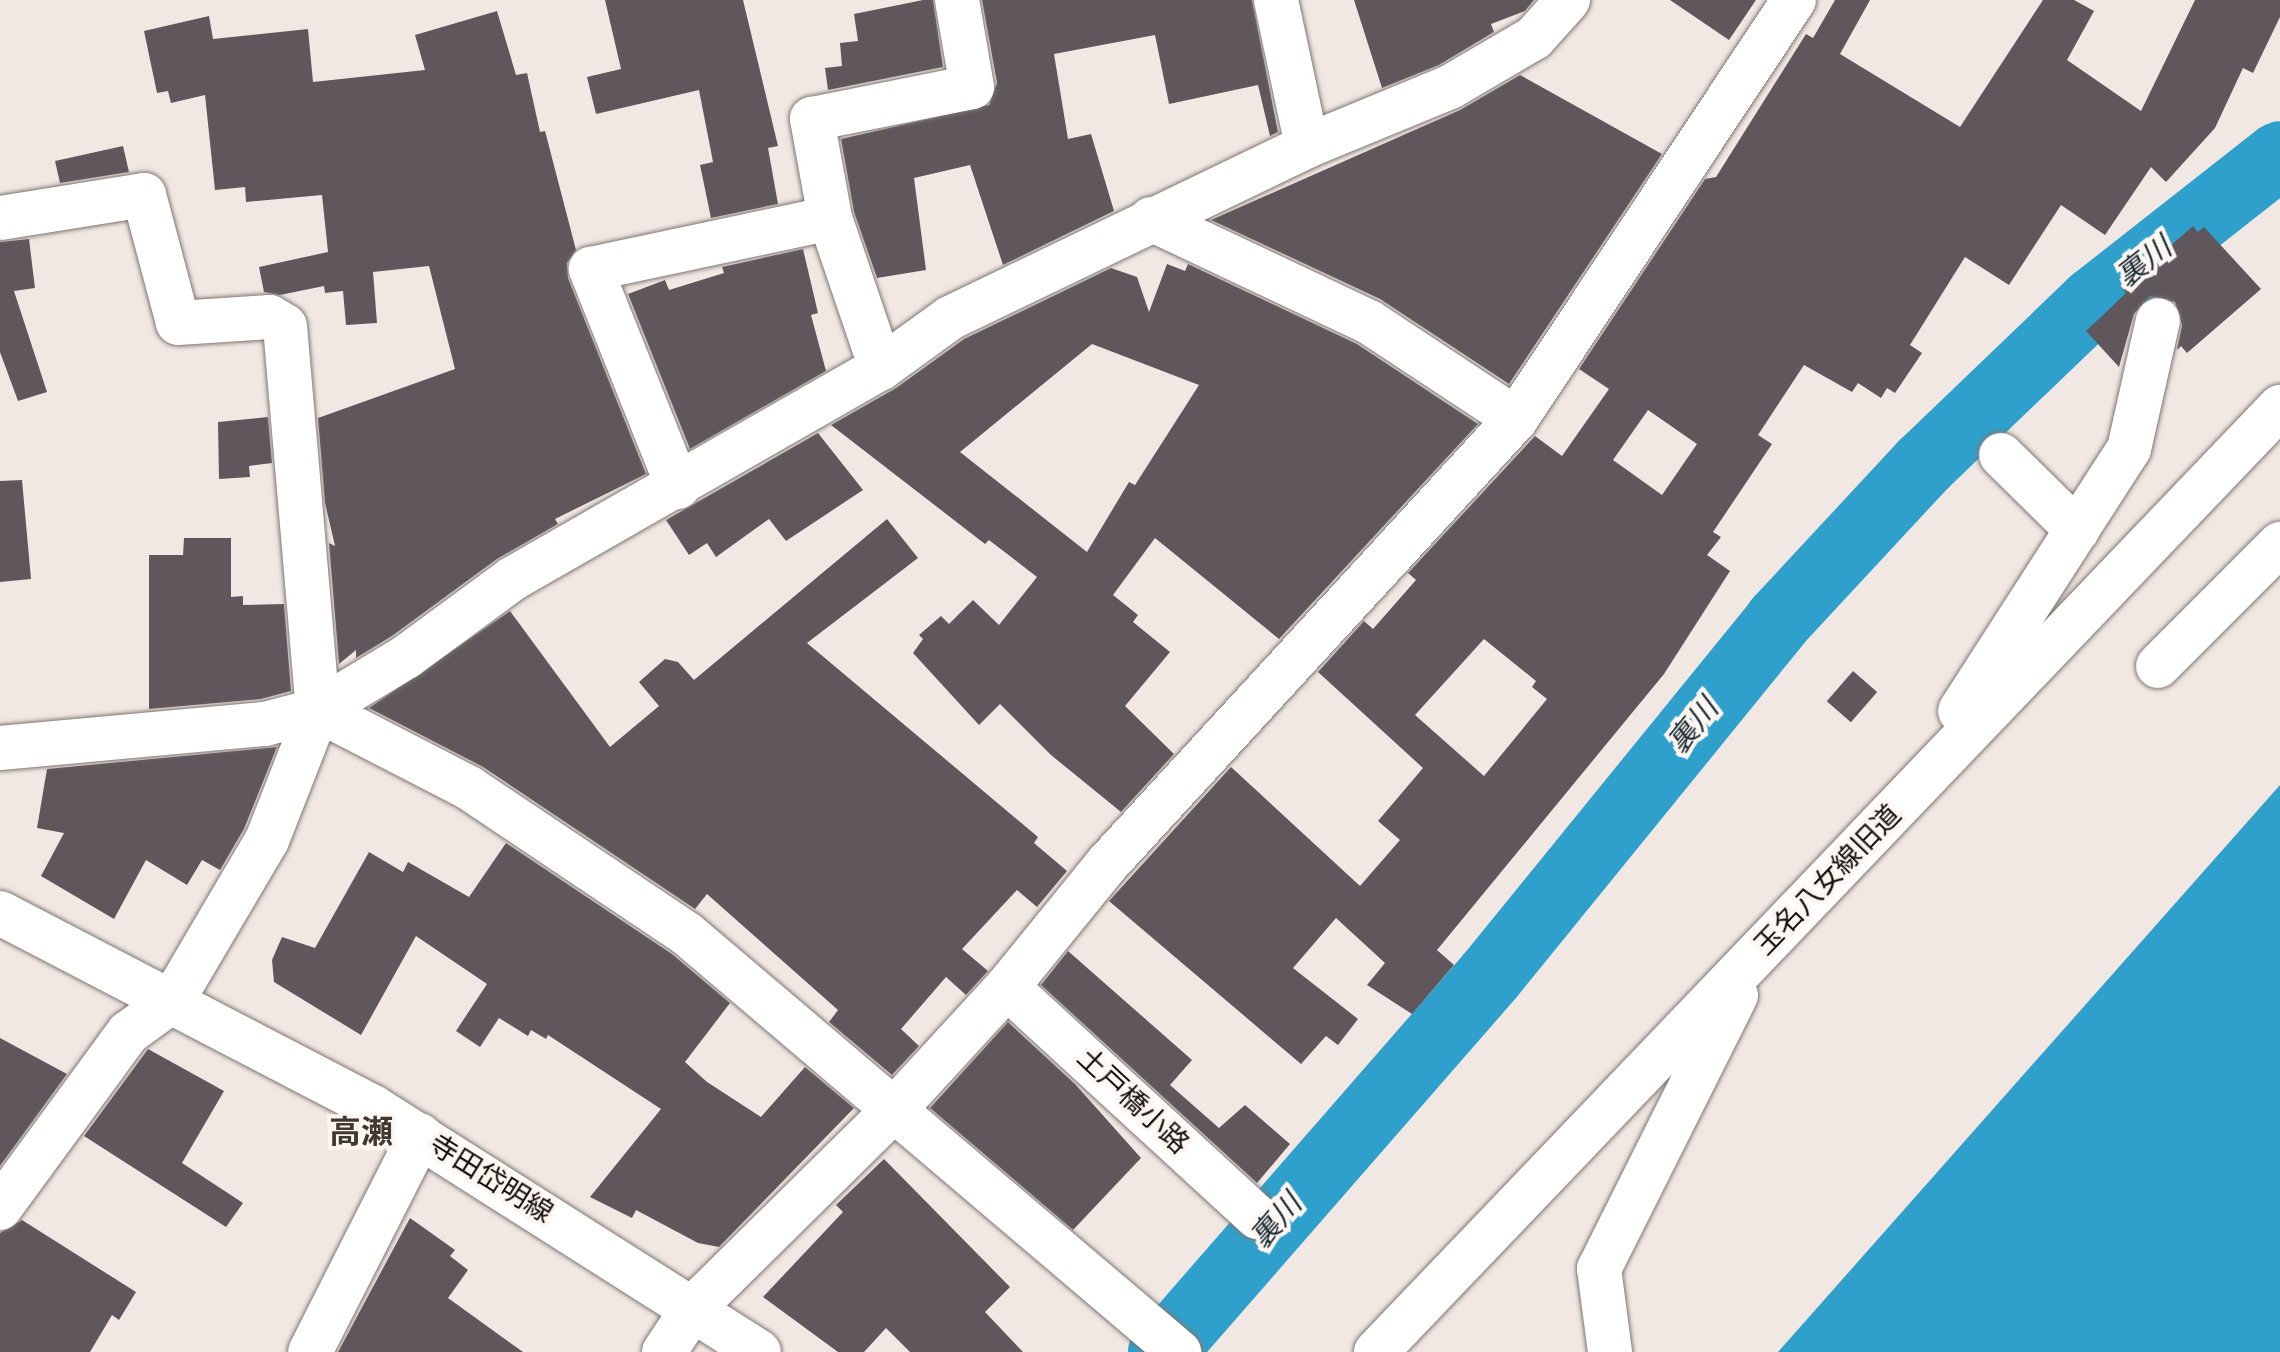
<!DOCTYPE html>
<meta charset="utf-8">
<style>
body{margin:0}
#map{position:relative;width:2280px;height:1352px;overflow:hidden;background:#f2e8e3;font-family:"Fira Sans Condensed","Noto Sans JP",sans-serif}
div>[style]{position:absolute}
.water>*{inset:0;background:#2fa0cc}
.river>*{height:68px;margin:-34px;padding:0 34px;transform-origin:34px;border-radius:34px;background:#2fa0cc}
.building>*{inset:0;background:#5f575b;transform-origin:0 0}
.roads{filter:drop-shadow(0 0 2px #7f7671) drop-shadow(0 0 2px #7f7671)}
.minor>*{height:44px;margin:-22px;padding:0 22px;transform-origin:22px;border-radius:22px;background:#fff}
.major>*{height:44px;margin:-22px;padding:0 22px;transform-origin:22px;border-radius:22px;background:#fff}
span{translate:-50% -50%;white-space:nowrap;text-align:center;line-height:1.15;-webkit-text-stroke:8px #fef6f1;paint-order:stroke}
.street-label{font-size:28px;color:#13100e}
.water-label{font-size:30px;color:#192c35;font-style:italic}
.quarter-label{font-size:32px;color:#3f3833;font-weight:700}
</style>
<div id="map">
<div class="water">
<i style="clip-path:polygon(2280px 785px,2280px 1352px,1778px 1352px)"></i>
</div>
<div class="river">
<i style="left:1162px;top:1352px;width:499px;rotate:-48.9deg"></i>
<i style="left:1490px;top:976px;width:457px;rotate:-50.9deg"></i>
<i style="left:1778px;top:621px;width:214px;rotate:-47.1deg"></i>
<i style="left:1924px;top:464px;width:236px;rotate:-43.8deg"></i>
<i style="left:2094px;top:301px;width:236px;rotate:-38.1deg"></i>
</div>
<div class="building">
<i style="clip-path:polygon(605px 0,743px 0,778px 146px,768px 148px,778px 204px,711px 218px,700px 165px,713px 162px,699px 90px,596px 114px,587px 77px,621px 69px)"></i>
<i style="clip-path:polygon(923px 0,933px 0,943px 67px,828px 90px,825px 68px,842px 66px,840px 43px,858px 41px,854px 14px)"></i>
<i style="clip-path:polygon(982px 0,1252px 0,1278px 132px,1270px 136px,1258px 85px,1169px 104px,1155px 35px,1054px 54px,1068px 139px,1091px 134px,1114px 211px,1003px 265px,970px 165px,914px 178px,926px 270px,877px 278px,854px 212px,841px 139px,989px 105px,997px 83px)"></i>
<i style="clip-path:polygon(1354px 0,1534px 0,1525px 11px,1491px 24px,1494px 32px,1439px 65px,1382px 88px)"></i>
<i style="clip-path:polygon(1670px 0,1756px 0,1729px 40px)"></i>
<i style="clip-path:polygon(evenodd,1835px 0,1870px 0,1840px 54px,1960px 127px,2043px 0,2074px 0,2094px 11px,2067px 60px,2141px 111px,2195px 0,2280px 0,2280px 17px,2253px 73px,2243px 68px,2215px 128px,2166px 182px,2151px 167px,2105px 235px,2061px 205px,2009px 285px,1965px 257px,1910px 345px,1922px 353px,1895px 393px,1887px 388px,1881px 398px,1858px 383px,1852px 392px,1804px 365px,1758px 435px,1772px 444px,1713px 532px,1721px 537px,1707px 555px,1730px 571px,1664px 674px,1437px 950px,1454px 965px,1412px 1014px,1367px 985px,1385px 963px,1336px 918px,1293px 968px,1358px 1019px,1338px 1045px,1326px 1036px,1301px 1064px,1109px 901px,1231px 767px,1360px 886px,1400px 840px,1378px 821px,1423px 768px,1318px 672px,1364px 621px,1373px 629px,1416px 580px,1408px 573px,1535px 436px,1562px 456px,1609px 389px,1579px 369px,1705px 179px,1716px 177px,1806px 34px,1813px 38px,1835px 0,1648px 410px,1697px 444px,1662px 495px,1613px 460px,1648px 410px,1835px 0,1484px 639px,1536px 681px,1532px 687px,1547px 699px,1484px 776px,1415px 715px,1484px 639px)"></i>
<i style="clip-path:polygon(497px 11px,516px 75px,527px 73px,540px 132px,545px 131px,576px 250px,567px 263px,568px 278px,646px 474px,555px 519px,558px 524px,497px 559px,392px 636px,356px 658px,356px 650px,339px 664px,329px 543px,335px 546px,325px 503px,318px 418px,455px 369px,429px 266px,373px 272px,377px 323px,346px 325px,343px 291px,325px 293px,324px 286px,280px 295px,264px 292px,259px 267px,328px 252px,322px 195px,246px 202px,245px 187px,215px 190px,205px 95px,171px 103px,168px 91px,157px 93px,144px 31px,209px 16px,213px 39px,308px 29px,313px 82px,425px 70px,415px 35px)"></i>
<i style="clip-path:polygon(1520px 75px,1662px 154px,1509px 384px,1380px 299px,1211px 220px,1460px 110px)"></i>
<i style="clip-path:polygon(123px 146px,129px 172px,60px 183px,55px 161px)"></i>
<i style="clip-path:polygon(2193px 226px,2198px 232px,2204px 227px,2261px 289px,2187px 353px,2181px 346px,2177px 350px,2182px 325px,2175px 302px,2150px 296px,2134px 314px,2119px 367px,2086px 331px,2126px 293px,2122px 288px)"></i>
<i style="clip-path:polygon(29px 239px,35px 288px,14px 291px,47px 392px,18px 401px,0 352px,0 242px)"></i>
<i style="clip-path:polygon(803px 249px,818px 313px,811px 315px,826px 371px,690px 449px,628px 294px,665px 280px,669px 290px,724px 273px,722px 267px)"></i>
<i style="clip-path:polygon(evenodd,1167px 264px,1185px 271px,1188px 264px,1357px 344px,1478px 424px,1279px 639px,1155px 538px,1113px 595px,1138px 615px,1133px 622px,1170px 652px,1125px 706px,1174px 754px,1121px 812px,1051px 755px,1000px 704px,979px 725px,913px 653px,923px 639px,919px 635px,941px 616px,949px 624px,973px 600px,999px 625px,1037px 577px,989px 540px,985px 544px,831px 425px,896px 388px,964px 339px,1111px 268px,1137px 277px,1149px 312px,1167px 264px,1092px 344px,1199px 385px,1135px 485px,1129px 482px,1087px 552px,960px 452px,1092px 344px)"></i>
<i style="clip-path:polygon(268px 417px,272px 463px,249px 466px,250px 477px,219px 479px,218px 422px)"></i>
<i style="clip-path:polygon(818px 433px,863px 490px,786px 541px,769px 519px,716px 557px,707px 543px,689px 555px,666px 520px)"></i>
<i style="clip-path:polygon(22px 480px,31px 579px,0 582px,0 481px)"></i>
<i style="clip-path:polygon(887px 519px,918px 558px,807px 643px,1038px 837px,1034px 843px,1067px 871px,1037px 907px,1017px 890px,962px 949px,988px 971px,966px 995px,946px 977px,901px 1029px,919px 1046px,892px 1075px,829px 1022px,838px 1010px,707px 894px,695px 909px,483px 767px,369px 708px,510px 611px,610px 747px,659px 706px,639px 682px,665px 659px,678px 662px,694px 680px)"></i>
<i style="clip-path:polygon(184px 538px,231px 538px,231px 597px,243px 596px,243px 605px,284px 604px,291px 691px,261px 699px,149px 709px,149px 555px,183px 555px)"></i>
<i style="left:1853px;top:671px;width:32px;height:40px;rotate:41deg"></i>
<i style="clip-path:polygon(277px 747px,244px 829px,220px 870px,202px 860px,187px 885px,146px 860px,114px 919px,41px 876px,64px 833px,37px 828px,47px 769px)"></i>
<i style="clip-path:polygon(506px 843px,672px 954px,730px 1003px,685px 1062px,707px 1082px,761px 1117px,805px 1067px,854px 1108px,719px 1247px,698px 1243px,636px 1210px,632px 1218px,590px 1197px,661px 1109px,548px 1035px,546px 1039px,531px 1030px,528px 1036px,499px 1018px,480px 1047px,456px 1031px,487px 984px,416px 936px,361px 1035px,274px 982px,272px 960px,282px 937px,315px 948px,369px 852px,403px 872px,408px 862px,469px 897px)"></i>
<i style="clip-path:polygon(1068px 951px,1192px 1060px,1170px 1085px,1219px 1128px,1245px 1105px,1290px 1144px,1257px 1183px,1041px 985px)"></i>
<i style="clip-path:polygon(1008px 1022px,1075px 1084px,1141px 1158px,1073px 1230px,930px 1108px)"></i>
<i style="clip-path:polygon(0 1038px,67px 1074px,0 1166px)"></i>
<i style="clip-path:polygon(148px 1049px,224px 1091px,182px 1163px,243px 1203px,226px 1227px,84px 1136px)"></i>
<i style="clip-path:polygon(884px 1159px,1010px 1287px,985px 1312px,1023px 1352px,910px 1352px,886px 1328px,864px 1352px,838px 1352px,763px 1297px,843px 1212px,836px 1205px)"></i>
<i style="clip-path:polygon(410px 1218px,455px 1250px,450px 1256px,468px 1270px,448px 1298px,523px 1352px,338px 1352px)"></i>
<i style="clip-path:polygon(22px 1220px,136px 1292px,119px 1320px,112px 1315px,90px 1352px,0 1352px,0 1233px)"></i>
</div>
<div class="roads">
<div class="minor">
<i style="left:1276px;top:0;width:149px;rotate:78deg"></i>
<i style="left:0;top:218px;width:146px;rotate:-9.1deg"></i>
<i style="left:144px;top:195px;width:132px;rotate:75.1deg"></i>
<i style="left:178px;top:323px;width:92px;rotate:-3.7deg"></i>
<i style="left:270px;top:317px;width:17px;rotate:31deg"></i>
<i style="left:285px;top:326px;width:385px;rotate:85.1deg"></i>
<i style="left:318px;top:710px;width:140px;rotate:111.4deg"></i>
<i style="left:267px;top:840px;width:187px;rotate:120.5deg"></i>
<i style="left:172px;top:1001px;width:54px;rotate:144deg"></i>
<i style="left:128px;top:1033px;width:217px;rotate:126.2deg"></i>
<i style="left:1151px;top:219px;width:241px;rotate:25.3deg"></i>
<i style="left:1369px;top:322px;width:176px;rotate:33.4deg"></i>
<i style="left:881px;top:368px;width:158px;rotate:-108.8deg"></i>
<i style="left:830px;top:218px;width:101px;rotate:-100.3deg"></i>
<i style="left:812px;top:119px;width:163px;rotate:-11.3deg"></i>
<i style="left:972px;top:87px;width:88px;rotate:-99.8deg"></i>
<i style="left:2001px;top:455px;width:107px;rotate:44.6deg"></i>
<i style="left:678px;top:487px;width:235px;rotate:-111.8deg"></i>
<i style="left:591px;top:269px;width:244px;rotate:-12deg"></i>
<i style="left:2158px;top:666px;width:173px;rotate:-45deg"></i>
<i style="left:318px;top:710px;width:170px;rotate:27.3deg"></i>
<i style="left:469px;top:788px;width:262px;rotate:33.8deg"></i>
<i style="left:687px;top:934px;width:646px;rotate:40.35deg"></i>
<i style="left:1960px;top:711px;width:312px;rotate:-57.2deg"></i>
<i style="left:2129px;top:449px;width:132px;rotate:-77.3deg"></i>
<i style="left:0;top:748px;width:266px;rotate:-5.2deg"></i>
<i style="left:265px;top:724px;width:55px;rotate:-14.8deg"></i>
<i style="left:318px;top:710px;width:103px;rotate:-31.1deg"></i>
<i style="left:406px;top:657px;width:132px;rotate:-36.3deg"></i>
<i style="left:512px;top:579px;width:425px;rotate:-29.8deg"></i>
<i style="left:881px;top:368px;width:85px;rotate:-35.9deg"></i>
<i style="left:950px;top:318px;width:396px;rotate:-25.7deg"></i>
<i style="left:1307px;top:146px;width:155px;rotate:-22.4deg"></i>
<i style="left:1450px;top:87px;width:97px;rotate:-30.3deg"></i>
<i style="left:1534px;top:38px;width:51px;rotate:-48.2deg"></i>
<i style="left:1007px;top:987px;width:340px;rotate:42.6deg"></i>
<i style="left:310px;top:1352px;width:243px;rotate:-63.1deg"></i>
<i style="left:664px;top:1352px;width:54px;rotate:-56.3deg"></i>
<i style="left:694px;top:1307px;width:278px;rotate:-44.6deg"></i>
<i style="left:892px;top:1112px;width:170px;rotate:-47.4deg"></i>
<i style="left:1007px;top:987px;width:159px;rotate:-50.9deg"></i>
<i style="left:1107px;top:864px;width:604px;rotate:-47.41deg"></i>
<i style="left:1516px;top:419px;width:503px;rotate:-56.44deg"></i>
<i style="left:1376px;top:1352px;width:1308px;rotate:-46.27deg"></i>
<i style="left:1610px;top:1352px;width:84px;rotate:-97.5deg"></i>
<i style="left:1599px;top:1269px;width:306px;rotate:-63.4deg"></i>
</div>
<div class="major">
<i style="left:0;top:913px;width:420px;rotate:27.5deg"></i>
<i style="left:373px;top:1107px;width:457px;rotate:32.4deg"></i>
</div>
</div>
<div class="street-label">
<span style="left:1828px;top:880px;rotate:-46deg">玉名八女線旧道</span>
<span style="left:1133px;top:1101px;rotate:43deg">土戸橋小路</span>
<span style="left:491px;top:1179px;rotate:32deg">寺田岱明線</span>
</div>
<div class="water-label">
<span style="left:2144px;top:262px;rotate:-38deg">裏川</span>
<span style="left:1693px;top:726px;rotate:-51deg">裏川</span>
<span style="left:1276px;top:1221px;rotate:-49deg">裏川</span>
</div>
<div class="quarter-label">
<span style="left:361px;top:1132px">高瀬</span>
</div>
</div>
